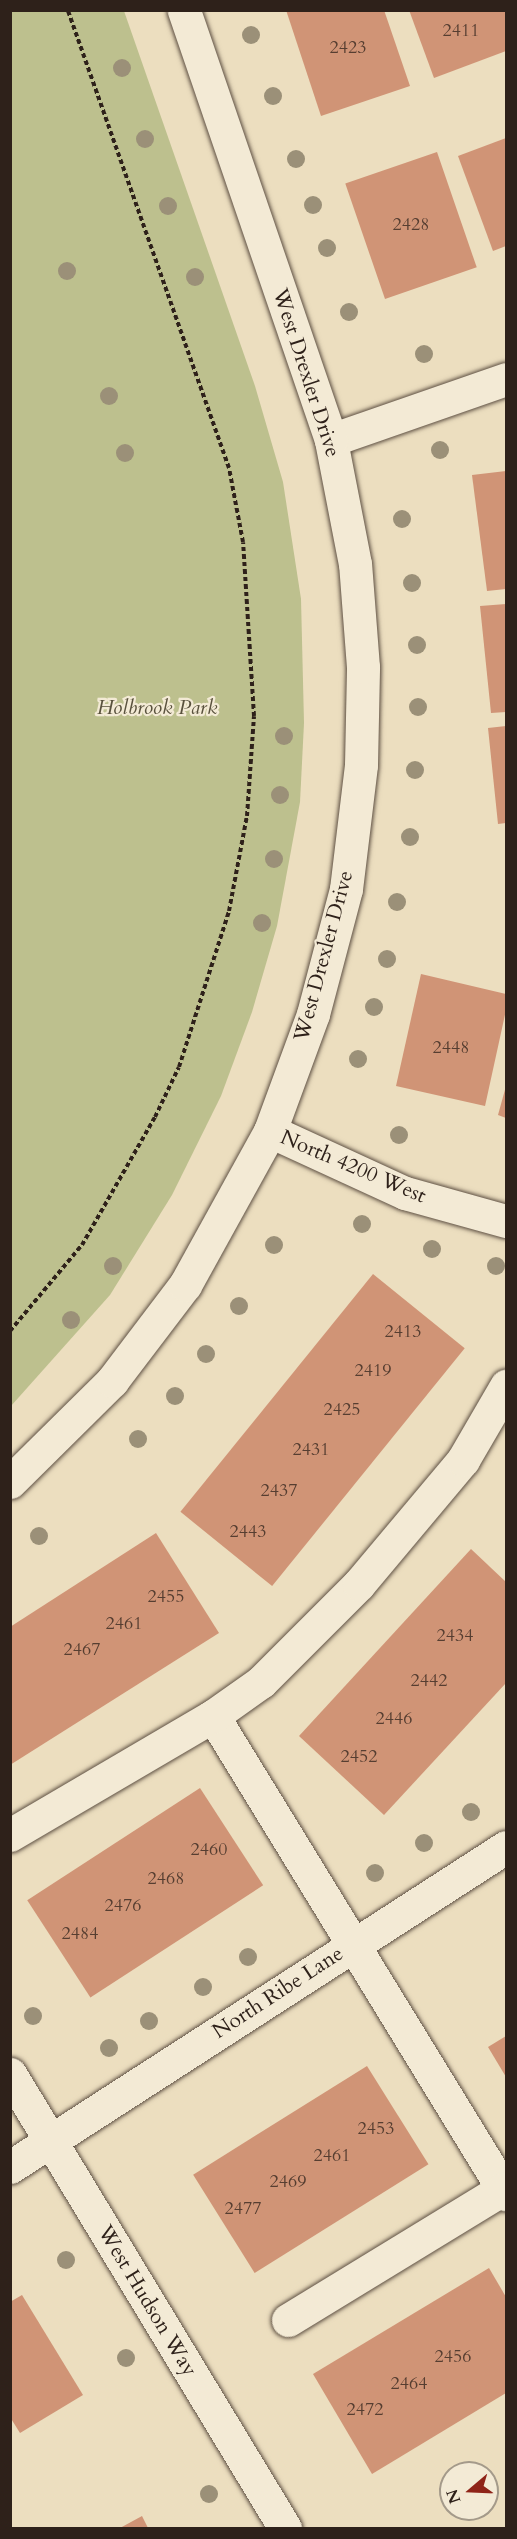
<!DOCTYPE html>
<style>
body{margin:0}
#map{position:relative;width:517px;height:2539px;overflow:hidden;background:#ecdebf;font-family:Cardo,serif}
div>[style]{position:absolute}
.green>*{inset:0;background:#bdc08e}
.building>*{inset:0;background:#d09476;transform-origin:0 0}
.path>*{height:4px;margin-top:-2px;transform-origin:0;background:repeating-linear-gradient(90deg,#2e211a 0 4.5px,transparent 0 7.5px)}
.roads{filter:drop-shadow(0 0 2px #5e5043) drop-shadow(0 0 2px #5e5043)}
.minor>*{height:33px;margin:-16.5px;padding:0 16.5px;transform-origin:16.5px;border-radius:16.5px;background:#f3ead5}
.trees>*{width:18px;height:18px;margin:-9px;border-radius:50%;background:#9b9078}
span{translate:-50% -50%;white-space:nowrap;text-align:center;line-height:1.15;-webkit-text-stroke:4.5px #f3ead5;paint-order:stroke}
.number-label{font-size:18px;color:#563e31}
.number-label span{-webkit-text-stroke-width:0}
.street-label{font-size:21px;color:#2e211a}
.park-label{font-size:21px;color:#59513d;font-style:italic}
.frame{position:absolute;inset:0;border:12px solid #2e211a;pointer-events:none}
.north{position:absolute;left:439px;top:2461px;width:60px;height:60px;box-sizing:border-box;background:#f3ead5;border:2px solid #a49a8a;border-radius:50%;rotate:251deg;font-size:16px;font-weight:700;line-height:24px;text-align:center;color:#2e211a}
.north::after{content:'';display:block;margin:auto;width:21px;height:27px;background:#8f2418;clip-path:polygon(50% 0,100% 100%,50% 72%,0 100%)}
</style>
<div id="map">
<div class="green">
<i style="clip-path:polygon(11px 10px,124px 11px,255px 386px,283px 482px,301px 599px,304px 723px,300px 802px,277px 926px,252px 1012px,221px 1096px,172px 1195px,110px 1295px,11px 1406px)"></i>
</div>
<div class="building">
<i style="clip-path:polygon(286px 10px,384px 10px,410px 86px,321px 116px)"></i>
<i style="clip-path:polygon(409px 10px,506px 10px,506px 51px,434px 78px)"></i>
<i style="clip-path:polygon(506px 138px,506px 246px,493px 251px,458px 156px)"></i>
<i style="left:437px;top:152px;width:122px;height:97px;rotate:71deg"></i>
<i style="clip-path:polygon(506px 471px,506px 589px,487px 591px,472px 475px)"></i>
<i style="clip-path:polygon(506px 604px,506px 712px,491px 713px,480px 606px)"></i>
<i style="clip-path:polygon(506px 726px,506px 823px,498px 824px,488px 728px)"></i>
<i style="clip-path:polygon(421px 974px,506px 994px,506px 1010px,485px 1106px,396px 1086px)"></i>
<i style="clip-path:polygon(506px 1086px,506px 1118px,498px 1115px)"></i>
<i style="left:373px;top:1274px;width:118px;height:306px;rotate:39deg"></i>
<i style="clip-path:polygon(156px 1533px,219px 1633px,10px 1765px,10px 1627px)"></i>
<i style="clip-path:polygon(471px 1549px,506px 1582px,506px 1683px,384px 1815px,299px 1736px)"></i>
<i style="left:200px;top:1788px;width:116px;height:206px;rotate:57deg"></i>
<i style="clip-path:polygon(506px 2036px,506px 2077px,488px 2047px)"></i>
<i style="left:367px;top:2066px;width:116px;height:205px;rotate:58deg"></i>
<i style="clip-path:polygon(489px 2268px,506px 2297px,506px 2393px,372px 2474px,313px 2374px)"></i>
<i style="clip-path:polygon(22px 2295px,83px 2395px,20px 2433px,10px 2417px,10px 2302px)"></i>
<i style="clip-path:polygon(142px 2516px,148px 2528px,120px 2528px)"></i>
</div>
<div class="path">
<i style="left:10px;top:1331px;width:112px;rotate:-50.1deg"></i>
<i style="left:82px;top:1245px;width:147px;rotate:-60.3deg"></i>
<i style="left:155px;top:1117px;width:55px;rotate:-64.4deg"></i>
<i style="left:179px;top:1067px;width:164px;rotate:-72.2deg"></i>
<i style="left:229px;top:911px;width:97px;rotate:-79.3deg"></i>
<i style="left:247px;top:816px;width:100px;rotate:-86deg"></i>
<i style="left:254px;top:716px;width:174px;rotate:-93.6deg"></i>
<i style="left:243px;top:542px;width:75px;rotate:-100.7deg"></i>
<i style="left:229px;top:468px;width:485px;rotate:-109.4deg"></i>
</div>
<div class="roads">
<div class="minor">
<i style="left:331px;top:440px;width:185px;rotate:-19.2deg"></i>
<i style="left:270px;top:1131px;width:149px;rotate:24.7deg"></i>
<i style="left:405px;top:1193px;width:105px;rotate:15.5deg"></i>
<i style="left:10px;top:1482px;width:144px;rotate:-44.7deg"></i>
<i style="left:112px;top:1381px;width:121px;rotate:-52.8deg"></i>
<i style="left:185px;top:1285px;width:176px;rotate:-61.1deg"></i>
<i style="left:270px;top:1131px;width:125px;rotate:-69.8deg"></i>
<i style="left:313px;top:1014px;width:129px;rotate:-75.2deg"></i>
<i style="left:346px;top:889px;width:125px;rotate:-83.1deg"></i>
<i style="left:361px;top:765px;width:98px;rotate:-88.8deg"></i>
<i style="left:363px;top:667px;width:103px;rotate:-94.4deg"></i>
<i style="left:355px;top:564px;width:126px;rotate:-101deg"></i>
<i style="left:331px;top:440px;width:454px;rotate:-108.9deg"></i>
<i style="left:213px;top:1716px;width:561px;rotate:58.49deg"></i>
<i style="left:10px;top:1835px;width:235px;rotate:-30.4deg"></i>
<i style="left:213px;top:1716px;width:59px;rotate:-35.3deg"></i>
<i style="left:261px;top:1682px;width:139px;rotate:-45deg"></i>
<i style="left:359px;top:1584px;width:162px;rotate:-50deg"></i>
<i style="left:463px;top:1460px;width:86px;rotate:-59.8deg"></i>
<i style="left:10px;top:2074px;width:531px;rotate:58.8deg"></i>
<i style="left:10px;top:2167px;width:590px;rotate:-32.83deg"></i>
<i style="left:288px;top:2320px;width:252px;rotate:-31.4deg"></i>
</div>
</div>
<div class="trees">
<i style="left:251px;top:35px"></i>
<i style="left:122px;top:68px"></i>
<i style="left:273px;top:96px"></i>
<i style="left:145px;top:139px"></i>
<i style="left:296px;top:159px"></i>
<i style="left:313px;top:205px"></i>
<i style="left:168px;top:206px"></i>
<i style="left:327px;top:248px"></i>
<i style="left:67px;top:271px"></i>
<i style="left:195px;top:277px"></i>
<i style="left:349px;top:312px"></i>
<i style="left:424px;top:354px"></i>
<i style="left:109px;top:396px"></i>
<i style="left:440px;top:450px"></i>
<i style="left:125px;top:453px"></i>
<i style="left:402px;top:519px"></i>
<i style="left:412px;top:583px"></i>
<i style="left:417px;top:645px"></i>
<i style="left:418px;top:707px"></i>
<i style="left:284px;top:736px"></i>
<i style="left:415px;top:770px"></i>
<i style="left:280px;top:795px"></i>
<i style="left:410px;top:837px"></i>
<i style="left:274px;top:859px"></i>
<i style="left:397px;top:902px"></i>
<i style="left:262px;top:923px"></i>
<i style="left:387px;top:959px"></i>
<i style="left:374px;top:1007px"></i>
<i style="left:358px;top:1059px"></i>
<i style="left:399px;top:1135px"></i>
<i style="left:362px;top:1224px"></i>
<i style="left:274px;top:1245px"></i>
<i style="left:432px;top:1249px"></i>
<i style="left:113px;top:1266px"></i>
<i style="left:496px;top:1266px"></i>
<i style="left:239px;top:1306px"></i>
<i style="left:71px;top:1320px"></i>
<i style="left:206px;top:1354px"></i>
<i style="left:175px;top:1396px"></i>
<i style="left:138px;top:1439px"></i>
<i style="left:39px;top:1536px"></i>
<i style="left:471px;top:1812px"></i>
<i style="left:424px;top:1843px"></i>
<i style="left:375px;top:1873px"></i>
<i style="left:248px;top:1957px"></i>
<i style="left:203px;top:1987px"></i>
<i style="left:33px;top:2016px"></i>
<i style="left:149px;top:2021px"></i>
<i style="left:109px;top:2048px"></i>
<i style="left:66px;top:2260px"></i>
<i style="left:126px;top:2358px"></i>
<i style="left:209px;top:2494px"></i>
</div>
<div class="number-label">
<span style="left:461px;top:31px">2411</span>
<span style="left:348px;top:48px">2423</span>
<span style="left:411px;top:225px">2428</span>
<span style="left:451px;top:1048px">2448</span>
<span style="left:403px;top:1332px">2413</span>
<span style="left:373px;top:1371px">2419</span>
<span style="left:342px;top:1410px">2425</span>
<span style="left:311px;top:1450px">2431</span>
<span style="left:279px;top:1491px">2437</span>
<span style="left:248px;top:1532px">2443</span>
<span style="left:166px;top:1597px">2455</span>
<span style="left:124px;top:1624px">2461</span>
<span style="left:455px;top:1636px">2434</span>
<span style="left:82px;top:1650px">2467</span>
<span style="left:429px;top:1681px">2442</span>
<span style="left:394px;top:1719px">2446</span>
<span style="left:359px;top:1757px">2452</span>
<span style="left:209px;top:1850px">2460</span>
<span style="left:166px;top:1879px">2468</span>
<span style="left:123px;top:1906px">2476</span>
<span style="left:80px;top:1934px">2484</span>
<span style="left:376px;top:2129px">2453</span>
<span style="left:332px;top:2156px">2461</span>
<span style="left:288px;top:2182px">2469</span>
<span style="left:243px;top:2209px">2477</span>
<span style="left:453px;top:2357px">2456</span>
<span style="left:409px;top:2384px">2464</span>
<span style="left:365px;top:2410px">2472</span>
</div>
<div class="street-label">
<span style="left:306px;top:373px;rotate:72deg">West Drexler Drive</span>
<span style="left:324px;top:956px;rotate:-75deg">West Drexler Drive</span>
<span style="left:353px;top:1167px;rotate:23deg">North 4200 West</span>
<span style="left:278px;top:1993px;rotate:-33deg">North Ribe Lane</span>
<span style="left:147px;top:2301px;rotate:59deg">West Hudson Way</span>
</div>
<div class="park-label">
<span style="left:157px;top:708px">Holbrook Park</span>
</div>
<div class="frame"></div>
<div class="north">N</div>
</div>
